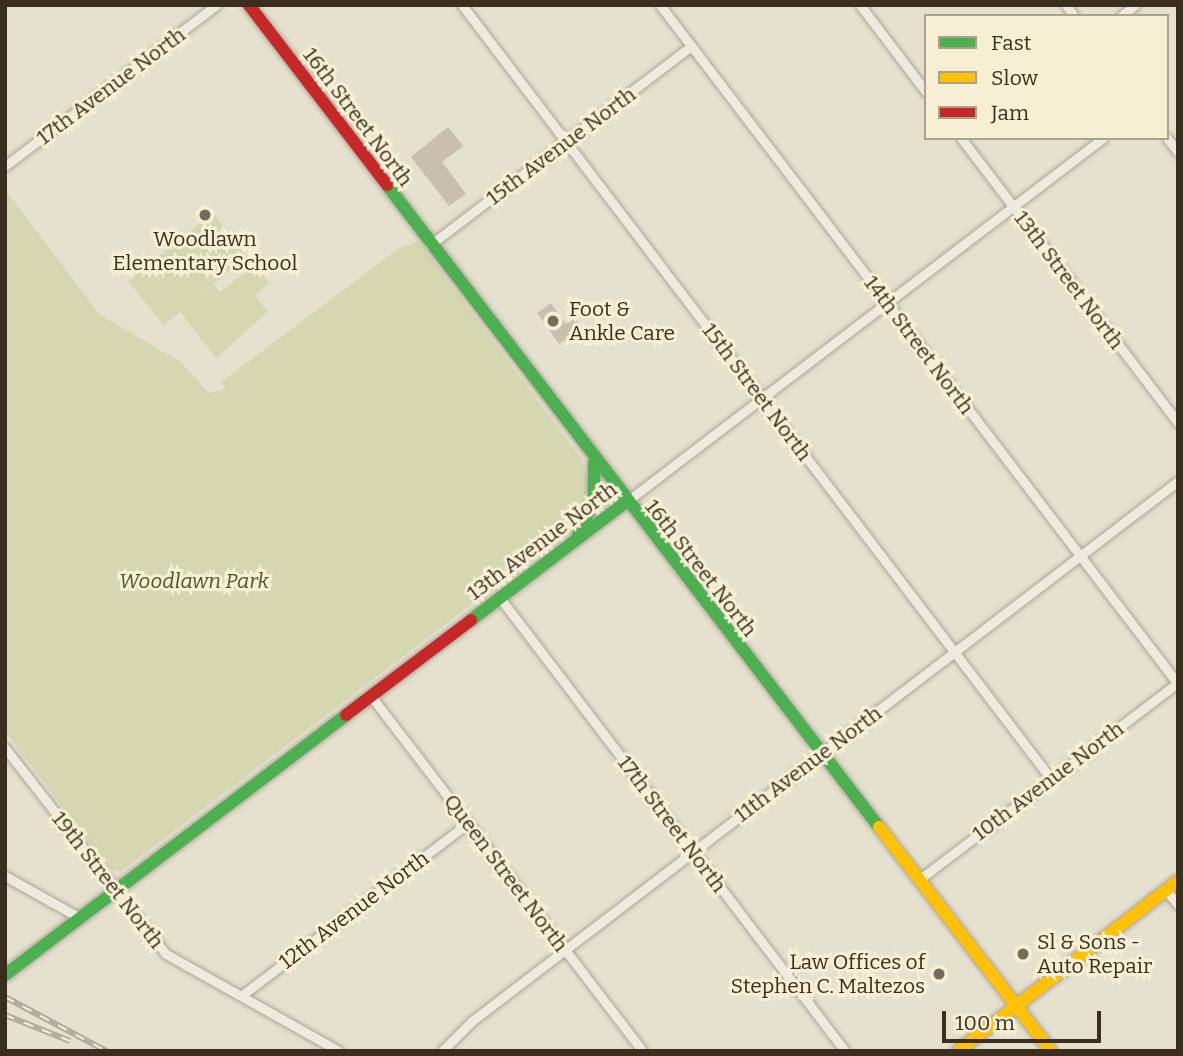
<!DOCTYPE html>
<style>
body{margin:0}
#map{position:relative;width:1183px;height:1056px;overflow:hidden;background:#e6e0ce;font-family:Bitter,serif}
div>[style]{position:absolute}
.green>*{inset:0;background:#d4d7b0;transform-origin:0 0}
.building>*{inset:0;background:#cabeaf}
.roads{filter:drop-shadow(0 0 2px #aba597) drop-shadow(0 0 2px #aba597)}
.street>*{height:9px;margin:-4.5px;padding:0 4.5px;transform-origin:4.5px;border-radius:4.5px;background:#eeeae0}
.fast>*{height:12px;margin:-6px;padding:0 6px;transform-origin:6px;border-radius:6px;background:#4caf50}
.slow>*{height:12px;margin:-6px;padding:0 6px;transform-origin:6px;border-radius:6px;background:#ffc107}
.jam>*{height:12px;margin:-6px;padding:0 6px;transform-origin:6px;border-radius:6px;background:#c62828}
.rail>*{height:6px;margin-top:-3px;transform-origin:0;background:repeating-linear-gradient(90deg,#f7efd4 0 10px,#aeaaa0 0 20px);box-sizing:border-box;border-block:2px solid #aeaaa0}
.dots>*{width:19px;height:19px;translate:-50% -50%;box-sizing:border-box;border:4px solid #f7efd4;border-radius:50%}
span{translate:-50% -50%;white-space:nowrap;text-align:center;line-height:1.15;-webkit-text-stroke:6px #f7efd4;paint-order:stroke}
.street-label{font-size:21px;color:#3b2e1e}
.poi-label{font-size:21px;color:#3b2e1e}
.left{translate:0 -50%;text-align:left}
.right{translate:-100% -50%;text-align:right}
.park-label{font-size:21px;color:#485924;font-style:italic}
.frame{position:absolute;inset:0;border:7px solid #3b2e1e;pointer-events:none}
.legend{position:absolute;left:924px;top:14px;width:245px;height:126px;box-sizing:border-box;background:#f7efd4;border:2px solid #aca28b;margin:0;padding:9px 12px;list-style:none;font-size:21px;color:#3b2e1e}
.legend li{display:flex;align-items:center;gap:14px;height:35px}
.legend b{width:35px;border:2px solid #aca28b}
.scale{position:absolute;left:942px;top:1011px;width:159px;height:32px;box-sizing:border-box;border:4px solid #3b2e1e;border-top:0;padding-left:9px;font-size:21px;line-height:24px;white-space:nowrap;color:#3b2e1e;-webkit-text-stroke:5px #f7efd4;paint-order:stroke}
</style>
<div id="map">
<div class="green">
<i style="clip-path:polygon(5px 189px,99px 314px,182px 363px,209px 393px,226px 389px,221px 382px,398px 249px,418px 241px,582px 460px,590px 486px,582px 514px,510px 575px,120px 872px,110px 869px,5px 731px)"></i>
<i style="left:213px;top:213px;width:56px;height:109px;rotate:51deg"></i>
<i style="clip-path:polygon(255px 265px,269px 283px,255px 295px,268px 312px,216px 358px,180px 312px,214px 285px,220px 292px)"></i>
</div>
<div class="building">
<i style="clip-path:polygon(448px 127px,463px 146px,442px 162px,466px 194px,449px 206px,411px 157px)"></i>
<i style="clip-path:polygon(551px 303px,566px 324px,575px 318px,582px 328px,559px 344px,537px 313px)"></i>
</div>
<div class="roads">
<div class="street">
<i style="left:462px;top:5px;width:973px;rotate:52.73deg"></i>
<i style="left:660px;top:5px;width:854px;rotate:52.66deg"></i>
<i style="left:860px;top:5px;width:109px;rotate:52.8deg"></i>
<i style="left:1066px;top:5px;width:14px;rotate:54deg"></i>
<i style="left:1121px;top:16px;width:18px;rotate:-38deg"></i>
<i style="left:961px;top:138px;width:358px;rotate:52.7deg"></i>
<i style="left:1167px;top:138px;width:18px;rotate:52deg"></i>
<i style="left:5px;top:166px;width:265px;rotate:-37.3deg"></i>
<i style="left:430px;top:245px;width:328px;rotate:-37.3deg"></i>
<i style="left:626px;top:502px;width:600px;rotate:-37.35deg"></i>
<i style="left:500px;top:598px;width:569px;rotate:52.71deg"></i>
<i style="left:371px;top:696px;width:447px;rotate:52.6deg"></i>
<i style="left:5px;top:748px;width:261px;rotate:52deg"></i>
<i style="left:166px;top:954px;width:198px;rotate:29.3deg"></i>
<i style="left:5px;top:876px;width:86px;rotate:29.2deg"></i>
<i style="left:920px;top:879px;width:323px;rotate:-37.3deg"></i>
<i style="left:1166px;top:890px;width:19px;rotate:51deg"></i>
<i style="left:241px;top:996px;width:285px;rotate:-37.3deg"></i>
<i style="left:442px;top:1051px;width:42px;rotate:-45deg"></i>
<i style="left:472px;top:1021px;width:889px;rotate:-37.41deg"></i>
</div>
<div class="fast">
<i style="left:387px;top:185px;width:809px;rotate:52.54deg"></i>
<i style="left:578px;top:535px;width:38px;rotate:-65deg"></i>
<i style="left:594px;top:501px;width:38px;rotate:-90deg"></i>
<i style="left:471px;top:620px;width:195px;rotate:-37.3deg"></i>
<i style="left:5px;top:975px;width:429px;rotate:-37.3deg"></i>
</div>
<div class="slow">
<i style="left:879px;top:827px;width:282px;rotate:52.5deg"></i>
<i style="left:958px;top:1051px;width:278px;rotate:-37.7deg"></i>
</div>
<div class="jam">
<i style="left:249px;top:5px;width:227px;rotate:52.5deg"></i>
<i style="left:346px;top:715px;width:157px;rotate:-37.2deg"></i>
</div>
</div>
<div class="rail">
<i style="left:5px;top:997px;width:115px;rotate:28.1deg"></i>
<i style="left:5px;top:1015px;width:70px;rotate:21.8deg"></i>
</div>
<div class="dots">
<i style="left:205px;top:215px;background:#776c5c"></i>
<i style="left:553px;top:321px;background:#776c5c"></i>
<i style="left:1023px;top:954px;background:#776c5c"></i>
<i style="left:939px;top:974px;background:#776c5c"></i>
</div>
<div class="street-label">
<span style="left:111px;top:86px;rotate:-37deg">17th Avenue North</span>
<span style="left:358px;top:117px;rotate:53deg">16th Street North</span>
<span style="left:561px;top:146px;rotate:-37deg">15th Avenue North</span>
<span style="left:1069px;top:280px;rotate:53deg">13th Street North</span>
<span style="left:919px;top:345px;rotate:53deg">14th Street North</span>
<span style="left:757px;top:392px;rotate:53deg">15th Street North</span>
<span style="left:542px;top:541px;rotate:-37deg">13th Avenue North</span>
<span style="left:701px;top:568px;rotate:52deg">16th Street North</span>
<span style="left:808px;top:764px;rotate:-37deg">11th Avenue North</span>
<span style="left:1048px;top:781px;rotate:-37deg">10th Avenue North</span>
<span style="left:672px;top:824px;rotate:53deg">17th Street North</span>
<span style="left:506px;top:873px;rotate:53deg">Queen Street North</span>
<span style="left:108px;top:880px;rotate:52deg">19th Street North</span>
<span style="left:354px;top:910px;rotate:-37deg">12th Avenue North</span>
</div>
<div class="poi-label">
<span style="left:205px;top:251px">Woodlawn<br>Elementary School</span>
<span class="left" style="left:569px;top:321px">Foot &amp;<br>Ankle Care</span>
<span class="left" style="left:1037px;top:954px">Sl &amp; Sons -<br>Auto Repair</span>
<span class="right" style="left:925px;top:974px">Law Offices of<br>Stephen C. Maltezos</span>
</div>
<div class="park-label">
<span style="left:194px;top:581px">Woodlawn Park</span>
</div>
<div class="frame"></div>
<ul class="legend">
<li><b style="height:9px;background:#4caf50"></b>Fast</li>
<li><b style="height:9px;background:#ffc107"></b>Slow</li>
<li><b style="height:9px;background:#c62828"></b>Jam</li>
</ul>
<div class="scale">100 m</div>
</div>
